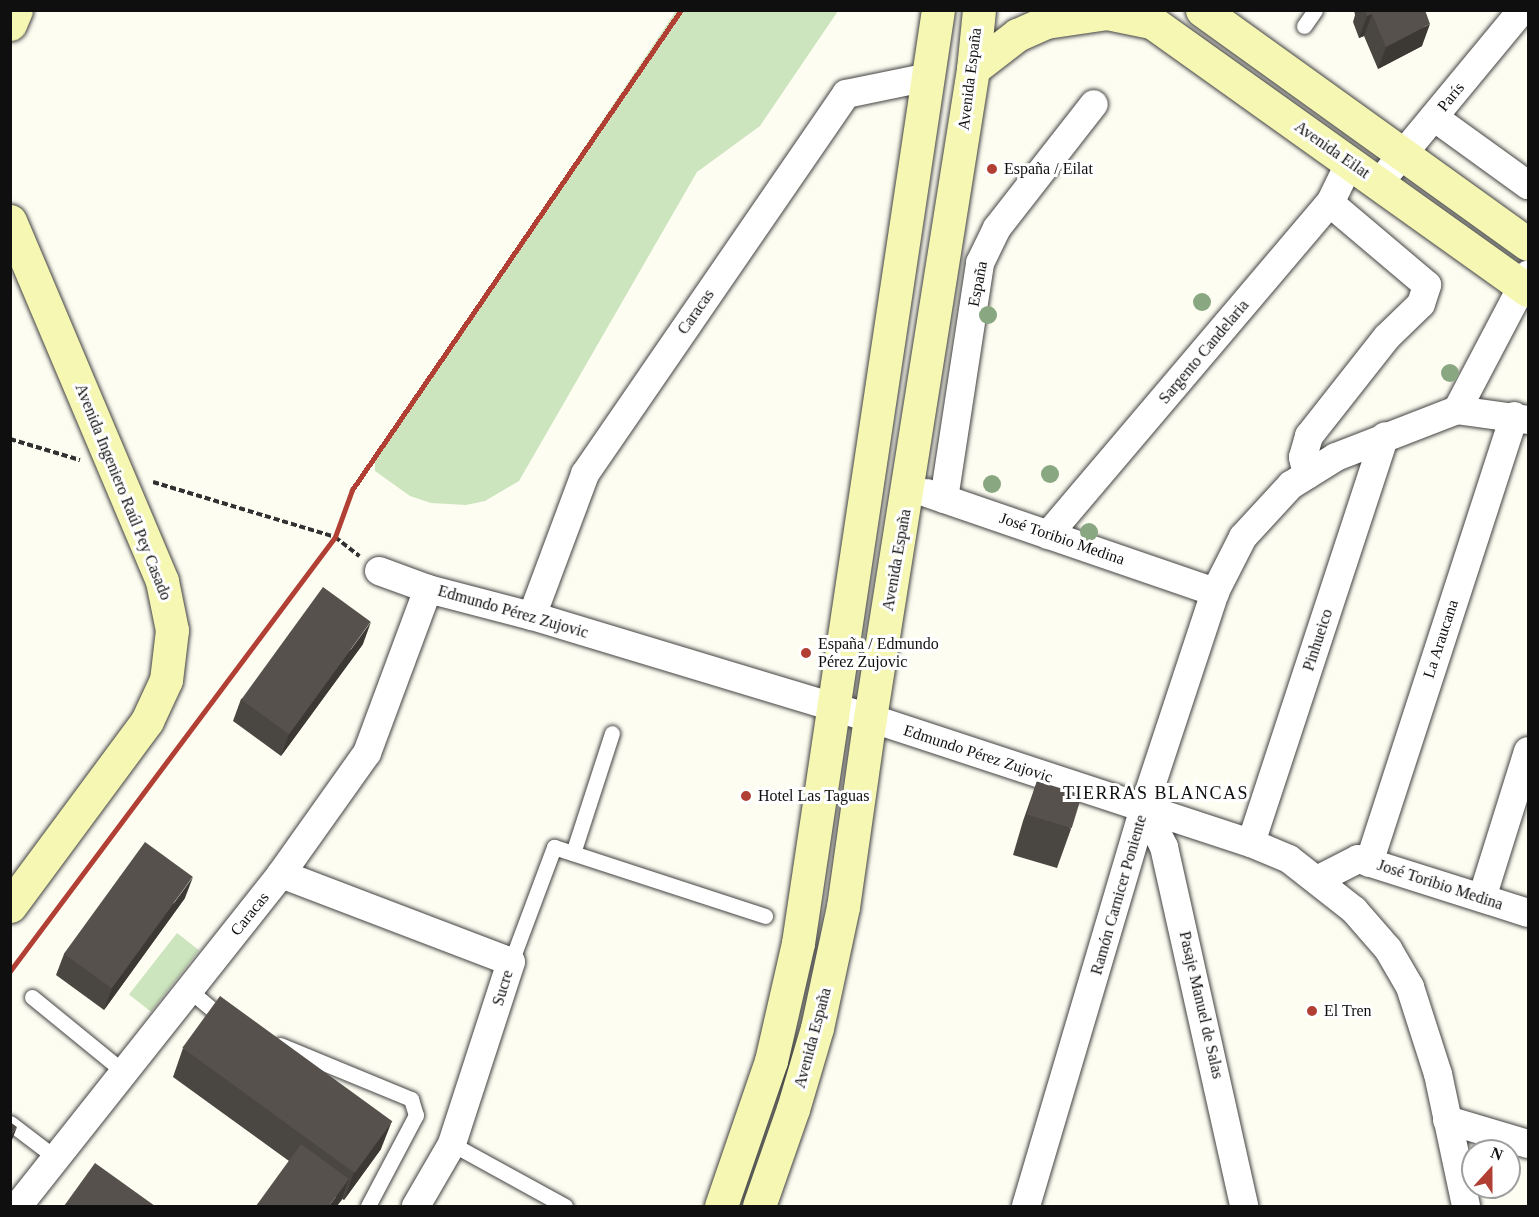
<!DOCTYPE html>
<meta charset="utf-8">
<style>
body{margin:0}
#map{position:relative;width:1539px;height:1217px;overflow:hidden;background:#fefdf2;font-family:"Times New Roman",serif}
div>[style]{position:absolute}
.green>*{inset:0;background:#cde5be;transform-origin:0 0}
.path>*{height:4px;margin-top:-2px;transform-origin:0;background:repeating-linear-gradient(90deg,#313131 0 6px,transparent 0 9px)}
.roads{filter:drop-shadow(0 0 2px #424242) drop-shadow(0 0 2px #424242)}
.lane>*{height:15px;margin:-7.5px;padding:0 7.5px;transform-origin:7.5px;border-radius:7.5px;background:#fff}
.street>*{height:28px;margin:-14px;padding:0 14px;transform-origin:14px;border-radius:14px;background:#fff}
.secondary>*{height:33px;margin:-16.5px;padding:0 16.5px;transform-origin:16.5px;border-radius:16.5px;background:#f5f7b3}
.rail>*{height:4.5px;margin:-2.25px;padding:0 2.25px;transform-origin:2.25px;border-radius:2.25px;background:#b13f34}
.trees>*{width:18px;height:18px;margin:-9px;border-radius:50%;background:#89a781}
.wall>*{inset:0;background:#4a4641}
.shaded-wall>*{inset:0;background:#3c3935}
.building>*{inset:0;background:#56514c;transform-origin:0 0}
.dots>*{width:16px;height:16px;translate:-50% -50%;box-sizing:border-box;border:3px solid #fff;border-radius:50%}
span{translate:-50% -50%;white-space:nowrap;text-align:center;line-height:1.15;-webkit-text-stroke:6px #fff;paint-order:stroke}
.street-label{font-size:16px;color:#0f0f0f}
.poi-label{font-size:16px;color:#0f0f0f}
.left{translate:0 -50%;text-align:left}
.neighbourhood-label{font-size:18px;color:#0f0f0f;letter-spacing:1.5px}
.frame{position:absolute;inset:0;border:12px solid #0f0f0f;pointer-events:none}
.north{position:absolute;left:1461px;top:1139px;width:60px;height:60px;box-sizing:border-box;background:#fff;border:2px solid #9f9f9f;border-radius:50%;rotate:21deg;font-size:16px;font-weight:700;line-height:24px;text-align:center;color:#0f0f0f}
.north::after{content:'';display:block;margin:auto;width:21px;height:27px;background:#b13f34;clip-path:polygon(50% 0,100% 100%,50% 72%,0 100%)}
</style>
<div id="map">
<div class="green">
<i style="clip-path:polygon(676px 11px,838px 11px,760px 126px,697px 172px,519px 481px,485px 501px,466px 505px,431px 503px,410px 496px,375px 471px,375px 459px)"></i>
<i style="left:177px;top:933px;width:28px;height:78px;rotate:38deg"></i>
</div>
<div class="path">
<i style="left:10px;top:439px;width:73px;rotate:16.7deg"></i>
<i style="left:153px;top:482px;width:190px;rotate:16.8deg"></i>
<i style="left:335px;top:537px;width:31px;rotate:38deg"></i>
</div>
<div class="roads">
<div class="lane">
<i style="left:1304px;top:26px;width:19px;rotate:-55deg"></i>
<i style="left:573px;top:853px;width:126px;rotate:-72deg"></i>
<i style="left:511px;top:962px;width:123px;rotate:-69.5deg"></i>
<i style="left:554px;top:847px;width:222px;rotate:18.1deg"></i>
<i style="left:189px;top:990px;width:48px;rotate:40deg"></i>
<i style="left:32px;top:997px;width:119px;rotate:39.2deg"></i>
<i style="left:280px;top:1045px;width:142px;rotate:22.4deg"></i>
<i style="left:411px;top:1099px;width:17px;rotate:73deg"></i>
<i style="left:416px;top:1115px;width:103px;rotate:117.8deg"></i>
<i style="left:10px;top:1123px;width:58px;rotate:37.3deg"></i>
<i style="left:452px;top:1144px;width:129px;rotate:28.8deg"></i>
</div>
<div class="street">
<i style="left:1435px;top:118px;width:115px;rotate:35.8deg"></i>
<i style="left:1379px;top:183px;width:224px;rotate:-50.4deg"></i>
<i style="left:1457px;top:410px;width:72px;rotate:8deg"></i>
<i style="left:1307px;top:475px;width:18px;rotate:-103deg"></i>
<i style="left:1303px;top:457px;width:22px;rotate:-74deg"></i>
<i style="left:1309px;top:436px;width:126px;rotate:-51.8deg"></i>
<i style="left:1387px;top:337px;width:47px;rotate:-44.1deg"></i>
<i style="left:1421px;top:304px;width:20px;rotate:-72deg"></i>
<i style="left:1427px;top:285px;width:127px;rotate:-139.8deg"></i>
<i style="left:927px;top:493px;width:305px;rotate:19deg"></i>
<i style="left:944px;top:499px;width:239px;rotate:-81.3deg"></i>
<i style="left:980px;top:263px;width:39px;rotate:-64deg"></i>
<i style="left:997px;top:228px;width:157px;rotate:-52deg"></i>
<i style="left:1048px;top:535px;width:436px;rotate:-49.7deg"></i>
<i style="left:1330px;top:203px;width:46px;rotate:-64deg"></i>
<i style="left:379px;top:571px;width:52px;rotate:20.2deg"></i>
<i style="left:428px;top:589px;width:107px;rotate:14.6deg"></i>
<i style="left:532px;top:616px;width:353px;rotate:16.8deg"></i>
<i style="left:870px;top:718px;width:401px;rotate:18.2deg"></i>
<i style="left:1251px;top:843px;width:41px;rotate:22.8deg"></i>
<i style="left:1289px;top:859px;width:83px;rotate:38.1deg"></i>
<i style="left:1354px;top:910px;width:52px;rotate:48.9deg"></i>
<i style="left:1388px;top:949px;width:44px;rotate:59.9deg"></i>
<i style="left:1410px;top:987px;width:91px;rotate:72.2deg"></i>
<i style="left:1438px;top:1074px;width:135px;rotate:78deg"></i>
<i style="left:532px;top:616px;width:152px;rotate:-69.5deg"></i>
<i style="left:585px;top:474px;width:461px;rotate:-55.5deg"></i>
<i style="left:846px;top:94px;width:85px;rotate:-11.6deg"></i>
<i style="left:1144px;top:807px;width:45px;rotate:63.4deg"></i>
<i style="left:1164px;top:847px;width:368px;rotate:77.4deg"></i>
<i style="left:1251px;top:843px;width:428px;rotate:-71.8deg"></i>
<i style="left:1369px;top:863px;width:470px;rotate:-72deg"></i>
<i style="left:281px;top:874px;width:246px;rotate:20.9deg"></i>
<i style="left:511px;top:962px;width:191px;rotate:108deg"></i>
<i style="left:452px;top:1144px;width:72px;rotate:120.1deg"></i>
<i style="left:1319px;top:879px;width:44px;rotate:-27.1deg"></i>
<i style="left:1358px;top:859px;width:178px;rotate:17.6deg"></i>
<i style="left:1482px;top:898px;width:154px;rotate:-72.6deg"></i>
<i style="left:1447px;top:1120px;width:84px;rotate:16.5deg"></i>
<i style="left:18px;top:1206px;width:424px;rotate:-51.6deg"></i>
<i style="left:281px;top:874px;width:148px;rotate:-54.6deg"></i>
<i style="left:367px;top:753px;width:175px;rotate:-69.6deg"></i>
<i style="left:1026px;top:1206px;width:416px;rotate:-73.5deg"></i>
<i style="left:1144px;top:807px;width:226px;rotate:-71.7deg"></i>
<i style="left:1215px;top:592px;width:62px;rotate:-63deg"></i>
<i style="left:1243px;top:537px;width:71px;rotate:-47.3deg"></i>
<i style="left:1291px;top:485px;width:53px;rotate:-31.9deg"></i>
<i style="left:1336px;top:457px;width:130px;rotate:-21.2deg"></i>
<i style="left:1457px;top:410px;width:153px;rotate:-62.3deg"></i>
</div>
<div class="secondary">
<i style="left:1135px;top:10px;width:483px;rotate:35.5deg"></i>
<i style="left:1202px;top:10px;width:401px;rotate:35.7deg"></i>
<i style="left:10px;top:24px;width:15px;rotate:-67deg"></i>
<i style="left:973px;top:69px;width:56px;rotate:-37.7deg"></i>
<i style="left:1017px;top:35px;width:32px;rotate:-24deg"></i>
<i style="left:1046px;top:22px;width:62px;rotate:-8.4deg"></i>
<i style="left:1107px;top:13px;width:45px;rotate:11.6deg"></i>
<i style="left:10px;top:221px;width:391px;rotate:67.1deg"></i>
<i style="left:162px;top:581px;width:50px;rotate:78.5deg"></i>
<i style="left:172px;top:630px;width:50px;rotate:96.8deg"></i>
<i style="left:166px;top:680px;width:45px;rotate:114.9deg"></i>
<i style="left:147px;top:721px;width:230px;rotate:126.5deg"></i>
<i style="left:721px;top:1206px;width:153px;rotate:-71deg"></i>
<i style="left:771px;top:1061px;width:121px;rotate:-77.1deg"></i>
<i style="left:798px;top:943px;width:943px;rotate:-81.47deg"></i>
<i style="left:759px;top:1206px;width:103px;rotate:-70.7deg"></i>
<i style="left:793px;top:1109px;width:84px;rotate:-73.5deg"></i>
<i style="left:817px;top:1028px;width:124px;rotate:-77.9deg"></i>
<i style="left:843px;top:907px;width:191px;rotate:-81.9deg"></i>
<i style="left:870px;top:718px;width:657px;rotate:-80.98deg"></i>
<i style="left:973px;top:69px;width:59px;rotate:-84.2deg"></i>
</div>
</div>
<div class="rail">
<i style="left:10px;top:971px;width:542px;rotate:-53.17deg"></i>
<i style="left:335px;top:537px;width:50px;rotate:-70.1deg"></i>
<i style="left:352px;top:490px;width:582px;rotate:-55.57deg"></i>
</div>
<div class="trees">
<i style="left:1202px;top:302px"></i>
<i style="left:988px;top:315px"></i>
<i style="left:1450px;top:373px"></i>
<i style="left:1050px;top:474px"></i>
<i style="left:992px;top:484px"></i>
<i style="left:1089px;top:532px"></i>
</div>
<div class="wall">
<i style="clip-path:polygon(1354px 10px,1425px 10px,1422px 46px,1378px 69px,1364px 36px,1359px 38px,1353px 22px,1355px 15px)"></i>
<i style="clip-path:polygon(363px 644px,281px 756px,233px 721px,241px 699px)"></i>
<i style="clip-path:polygon(1037px 781px,1071px 829px,1057px 868px,1013px 855px,1023px 821px)"></i>
<i style="clip-path:polygon(185px 898px,104px 1010px,56px 975px,64px 954px)"></i>
<i style="clip-path:polygon(183px 1048px,381px 1149px,344px 1200px,342px 1199px,341px 1201px,289px 1161px,173px 1077px)"></i>
</div>
<div class="shaded-wall">
<i style="clip-path:polygon(1372px 14px,1364px 36px,1359px 38px,1367px 16px)"></i>
<i style="clip-path:polygon(1430px 24px,1422px 46px,1378px 69px,1386px 47px)"></i>
<i style="clip-path:polygon(371px 622px,363px 644px,281px 756px,289px 734px)"></i>
<i style="clip-path:polygon(193px 877px,185px 898px,104px 1010px,112px 988px)"></i>
<i style="clip-path:polygon(392px 1121px,381px 1149px,344px 1200px,354px 1172px)"></i>
<i style="clip-path:polygon(17px 1127px,10px 1145px,10px 1136px)"></i>
<i style="clip-path:polygon(349px 1179px,341px 1201px,337px 1206px,329px 1206px)"></i>
</div>
<div class="building">
<i style="clip-path:polygon(1365px 10px,1425px 10px,1430px 24px,1386px 47px,1372px 14px,1367px 16px)"></i>
<i style="left:323px;top:587px;width:59px;height:139px;rotate:36deg"></i>
<i style="left:1037px;top:781px;width:47px;height:35px;rotate:17deg"></i>
<i style="left:145px;top:842px;width:59px;height:138px;rotate:36deg"></i>
<i style="left:220px;top:996px;width:213px;height:64px;rotate:36deg"></i>
<i style="clip-path:polygon(10px 1122px,17px 1127px,10px 1136px)"></i>
<i style="clip-path:polygon(301px 1144px,349px 1179px,329px 1206px,256px 1206px)"></i>
<i style="clip-path:polygon(95px 1163px,155px 1206px,64px 1206px)"></i>
</div>
<div class="dots">
<i style="left:992px;top:169px;background:#b13f34"></i>
<i style="left:806px;top:653px;background:#b13f34"></i>
<i style="left:746px;top:796px;background:#b13f34"></i>
<i style="left:1312px;top:1011px;background:#b13f34"></i>
</div>
<div class="street-label">
<span style="left:970px;top:79px;rotate:-83deg">Avenida España</span>
<span style="left:1451px;top:97px;rotate:-51deg">París</span>
<span style="left:1332px;top:150px;rotate:35deg">Avenida Eilat</span>
<span style="left:978px;top:284px;rotate:-79deg">España</span>
<span style="left:696px;top:312px;rotate:-55deg">Caracas</span>
<span style="left:1204px;top:352px;rotate:-50deg">Sargento Candelaria</span>
<span style="left:123px;top:492px;rotate:68deg">Avenida Ingeniero Raúl Pey Casado</span>
<span style="left:1062px;top:539px;rotate:19deg">José Toribio Medina</span>
<span style="left:897px;top:560px;rotate:-80deg">Avenida España</span>
<span style="left:513px;top:612px;rotate:16deg">Edmundo Pérez Zujovic</span>
<span style="left:1441px;top:639px;rotate:-72deg">La Araucana</span>
<span style="left:1318px;top:640px;rotate:-72deg">Pinhueico</span>
<span style="left:978px;top:754px;rotate:18deg">Edmundo Pérez Zujovic</span>
<span style="left:1440px;top:885px;rotate:18deg">José Toribio Medina</span>
<span style="left:1119px;top:895px;rotate:-74deg">Ramón Carnicer Poniente</span>
<span style="left:250px;top:914px;rotate:-51deg">Caracas</span>
<span style="left:503px;top:988px;rotate:-73deg">Sucre</span>
<span style="left:1201px;top:1005px;rotate:77deg">Pasaje Manuel de Salas</span>
<span style="left:813px;top:1038px;rotate:-75deg">Avenida España</span>
</div>
<div class="poi-label">
<span class="left" style="left:1004px;top:169px">España / Eilat</span>
<span class="left" style="left:818px;top:653px">España / Edmundo<br>Pérez Zujovic</span>
<span class="left" style="left:758px;top:796px">Hotel Las Taguas</span>
<span class="left" style="left:1324px;top:1011px">El Tren</span>
</div>
<div class="neighbourhood-label">
<span style="left:1156px;top:793px">TIERRAS BLANCAS</span>
</div>
<div class="frame"></div>
<div class="north">N</div>
</div>
